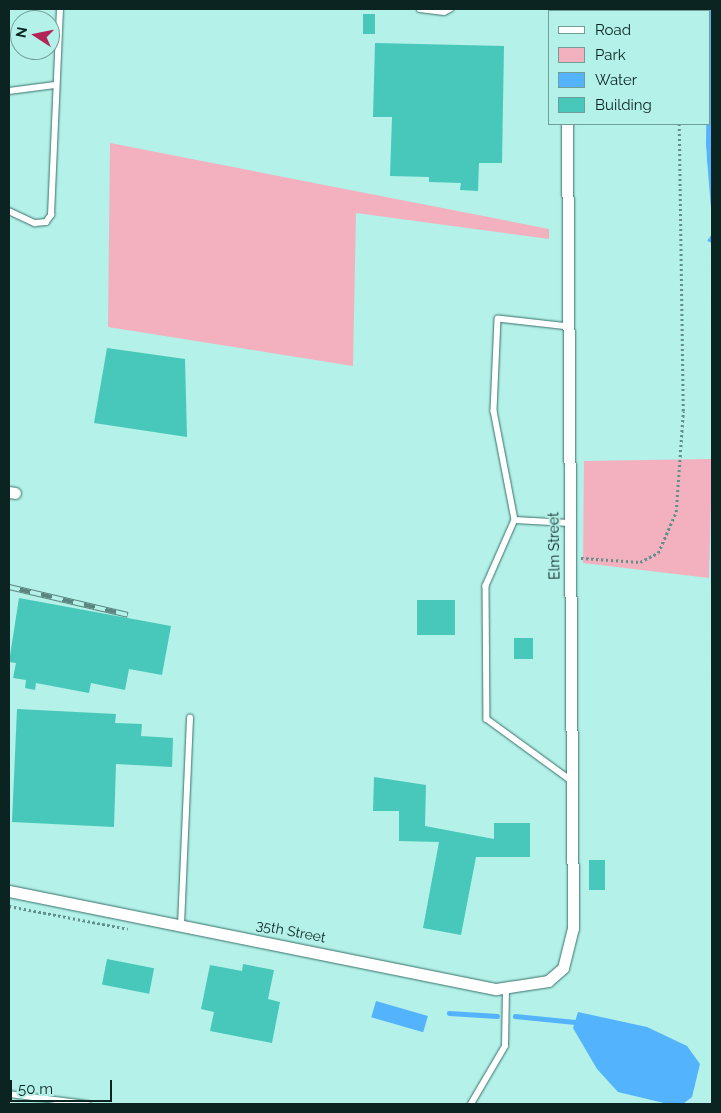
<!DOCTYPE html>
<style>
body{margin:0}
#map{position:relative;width:721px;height:1113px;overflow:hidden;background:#b4f1e8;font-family:Raleway,sans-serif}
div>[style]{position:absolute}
.green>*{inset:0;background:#f3b1bf}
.water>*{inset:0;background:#54b3fd;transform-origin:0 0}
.pier>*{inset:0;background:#b4f1e8}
.stream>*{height:4.5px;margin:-2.25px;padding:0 2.25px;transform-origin:2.25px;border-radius:2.25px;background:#54b3fd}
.building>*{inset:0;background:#48c8ba;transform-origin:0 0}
.path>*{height:2.5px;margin-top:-1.25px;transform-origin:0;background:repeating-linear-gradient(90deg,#638f89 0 2.5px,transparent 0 5px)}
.roads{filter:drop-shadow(0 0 1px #367069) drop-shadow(0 0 1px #367069)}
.service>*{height:5.5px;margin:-2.75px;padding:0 2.75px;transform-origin:2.75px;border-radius:2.75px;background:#fff}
.minor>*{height:11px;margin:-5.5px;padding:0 5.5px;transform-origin:5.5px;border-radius:5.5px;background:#fff}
.rail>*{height:5.5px;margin-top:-2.75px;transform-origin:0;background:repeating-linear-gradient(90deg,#b4f1e8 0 11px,#5b857f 0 22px);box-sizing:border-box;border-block:1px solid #5b857f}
span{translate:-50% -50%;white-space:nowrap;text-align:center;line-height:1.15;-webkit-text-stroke:4px #b4f1e8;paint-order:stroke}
.street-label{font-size:14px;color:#0b2421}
.frame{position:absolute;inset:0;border:10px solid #0b2421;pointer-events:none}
.legend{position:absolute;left:548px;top:10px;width:162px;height:115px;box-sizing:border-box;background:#b4f1e8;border:1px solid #709f98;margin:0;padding:6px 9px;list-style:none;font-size:15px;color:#0b2421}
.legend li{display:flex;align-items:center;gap:10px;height:25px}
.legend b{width:25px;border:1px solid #709f98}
.north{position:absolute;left:10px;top:10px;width:50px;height:50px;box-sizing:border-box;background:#b4f1e8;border:1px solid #709f98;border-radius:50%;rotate:281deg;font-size:14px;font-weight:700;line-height:20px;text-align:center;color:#0b2421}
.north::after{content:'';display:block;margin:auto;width:18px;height:22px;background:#b32558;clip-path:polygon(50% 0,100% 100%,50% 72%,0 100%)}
.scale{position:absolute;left:10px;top:1080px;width:102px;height:22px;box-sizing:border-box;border:2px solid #0b2421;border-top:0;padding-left:6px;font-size:15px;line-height:18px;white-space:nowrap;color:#0b2421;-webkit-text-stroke:4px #b4f1e8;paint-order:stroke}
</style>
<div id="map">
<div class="green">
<i style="clip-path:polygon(110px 143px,549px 229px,549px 239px,356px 213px,353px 366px,108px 327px)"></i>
<i style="clip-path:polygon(712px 459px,709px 578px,583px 563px,584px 461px)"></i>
</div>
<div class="water">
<i style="clip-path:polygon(708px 9px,712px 9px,712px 392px,711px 243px,707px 241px,711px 234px,706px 144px)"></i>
<i style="left:376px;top:1001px;width:54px;height:17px;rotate:16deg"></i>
<i style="clip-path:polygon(578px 1012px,647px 1027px,687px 1046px,700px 1064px,692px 1097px,683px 1104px,668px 1104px,618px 1092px,597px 1069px,573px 1028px)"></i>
</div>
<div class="pier">
<i style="clip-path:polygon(704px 124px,712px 220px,712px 234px,707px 241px,712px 243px,712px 394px,709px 244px,704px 241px,709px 232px)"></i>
<i style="clip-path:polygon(712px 537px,708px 662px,712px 685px,702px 674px)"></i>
</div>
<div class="stream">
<i style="left:449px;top:1013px;width:48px;rotate:3.6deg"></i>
<i style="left:515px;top:1016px;width:60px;rotate:5.7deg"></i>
</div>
<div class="building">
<i style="left:363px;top:14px;width:12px;height:20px"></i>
<i style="clip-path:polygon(375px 43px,504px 46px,502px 163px,479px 163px,478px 191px,460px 190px,461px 183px,429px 182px,429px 177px,390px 176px,392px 117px,373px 117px)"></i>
<i style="clip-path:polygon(107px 348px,185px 359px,187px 437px,94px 423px)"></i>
<i style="clip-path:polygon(19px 598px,171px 626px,162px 675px,129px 669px,125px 690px,91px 683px,89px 693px,36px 683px,35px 690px,25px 688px,26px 680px,13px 678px,16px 663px,9px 662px)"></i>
<i style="left:417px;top:600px;width:38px;height:35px"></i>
<i style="left:533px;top:638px;width:21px;height:19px;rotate:90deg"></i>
<i style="clip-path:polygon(17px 709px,116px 714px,115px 723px,142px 724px,141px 736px,173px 738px,172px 767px,116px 764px,114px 827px,12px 822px)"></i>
<i style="clip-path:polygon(374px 777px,426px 785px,425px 826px,494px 839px,494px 823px,530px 823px,530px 857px,476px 857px,461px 935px,423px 928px,439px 842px,399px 841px,399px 811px,373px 811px)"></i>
<i style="left:589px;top:860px;width:16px;height:30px"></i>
<i style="left:107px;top:959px;width:48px;height:26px;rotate:11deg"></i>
<i style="clip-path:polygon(243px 964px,274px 970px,268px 999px,280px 1002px,272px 1043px,210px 1031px,214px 1012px,201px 1009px,210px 965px,242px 971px)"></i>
</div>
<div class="path">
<i style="left:678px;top:11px;width:2px;rotate:-90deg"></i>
<i style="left:581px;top:558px;width:59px;rotate:3.9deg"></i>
<i style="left:640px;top:562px;width:20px;rotate:-27deg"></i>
<i style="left:658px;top:553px;width:45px;rotate:-66.3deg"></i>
<i style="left:676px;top:512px;width:101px;rotate:-86deg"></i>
<i style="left:683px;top:411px;width:287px;rotate:-90.8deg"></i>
<i style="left:9px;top:906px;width:121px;rotate:10.9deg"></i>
</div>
<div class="roads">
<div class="service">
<i style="left:420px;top:9px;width:24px;rotate:7deg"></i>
<i style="left:444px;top:12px;width:7px;rotate:-27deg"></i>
<i style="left:9px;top:91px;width:46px;rotate:-7.4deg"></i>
<i style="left:9px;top:211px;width:29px;rotate:25deg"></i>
<i style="left:35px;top:223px;width:11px;rotate:-5deg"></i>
<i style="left:46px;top:222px;width:9px;rotate:-54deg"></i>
<i style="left:51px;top:215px;width:206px;rotate:-87.5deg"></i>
<i style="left:569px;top:327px;width:71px;rotate:-173.6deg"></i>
<i style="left:498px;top:319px;width:92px;rotate:92.5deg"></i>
<i style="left:494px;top:411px;width:111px;rotate:79.1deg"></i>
<i style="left:515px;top:520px;width:72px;rotate:113.7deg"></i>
<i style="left:486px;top:586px;width:133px;rotate:89.6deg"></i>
<i style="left:487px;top:719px;width:105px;rotate:36.1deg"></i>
<i style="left:515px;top:520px;width:54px;rotate:3.2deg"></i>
<i style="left:181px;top:925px;width:207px;rotate:-87.5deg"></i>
<i style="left:9px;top:1094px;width:79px;rotate:7.3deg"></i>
<i style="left:471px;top:1104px;width:67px;rotate:-59.6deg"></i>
<i style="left:505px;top:1046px;width:58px;rotate:-89deg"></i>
</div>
<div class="minor">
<i style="left:566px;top:9px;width:2px;rotate:90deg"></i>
<i style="left:9px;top:492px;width:6px;rotate:9deg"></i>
<i style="left:9px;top:891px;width:497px;rotate:11.4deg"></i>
<i style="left:496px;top:989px;width:53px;rotate:-8.7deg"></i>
<i style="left:548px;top:981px;width:20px;rotate:-41deg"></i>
<i style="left:563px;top:968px;width:41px;rotate:-76deg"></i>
<i style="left:573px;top:928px;width:804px;rotate:-90.43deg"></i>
</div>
</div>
<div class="rail">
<i style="left:9px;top:587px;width:122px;rotate:13.2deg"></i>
</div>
<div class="street-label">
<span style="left:554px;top:546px;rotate:-91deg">Elm Street</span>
<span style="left:291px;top:931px;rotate:11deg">35th Street</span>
</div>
<div class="frame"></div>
<ul class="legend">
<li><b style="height:6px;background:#fff"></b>Road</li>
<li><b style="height:14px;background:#f3b1bf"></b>Park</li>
<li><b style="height:14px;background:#54b3fd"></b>Water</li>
<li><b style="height:14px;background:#48c8ba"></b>Building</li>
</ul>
<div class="north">N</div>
<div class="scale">50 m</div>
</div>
